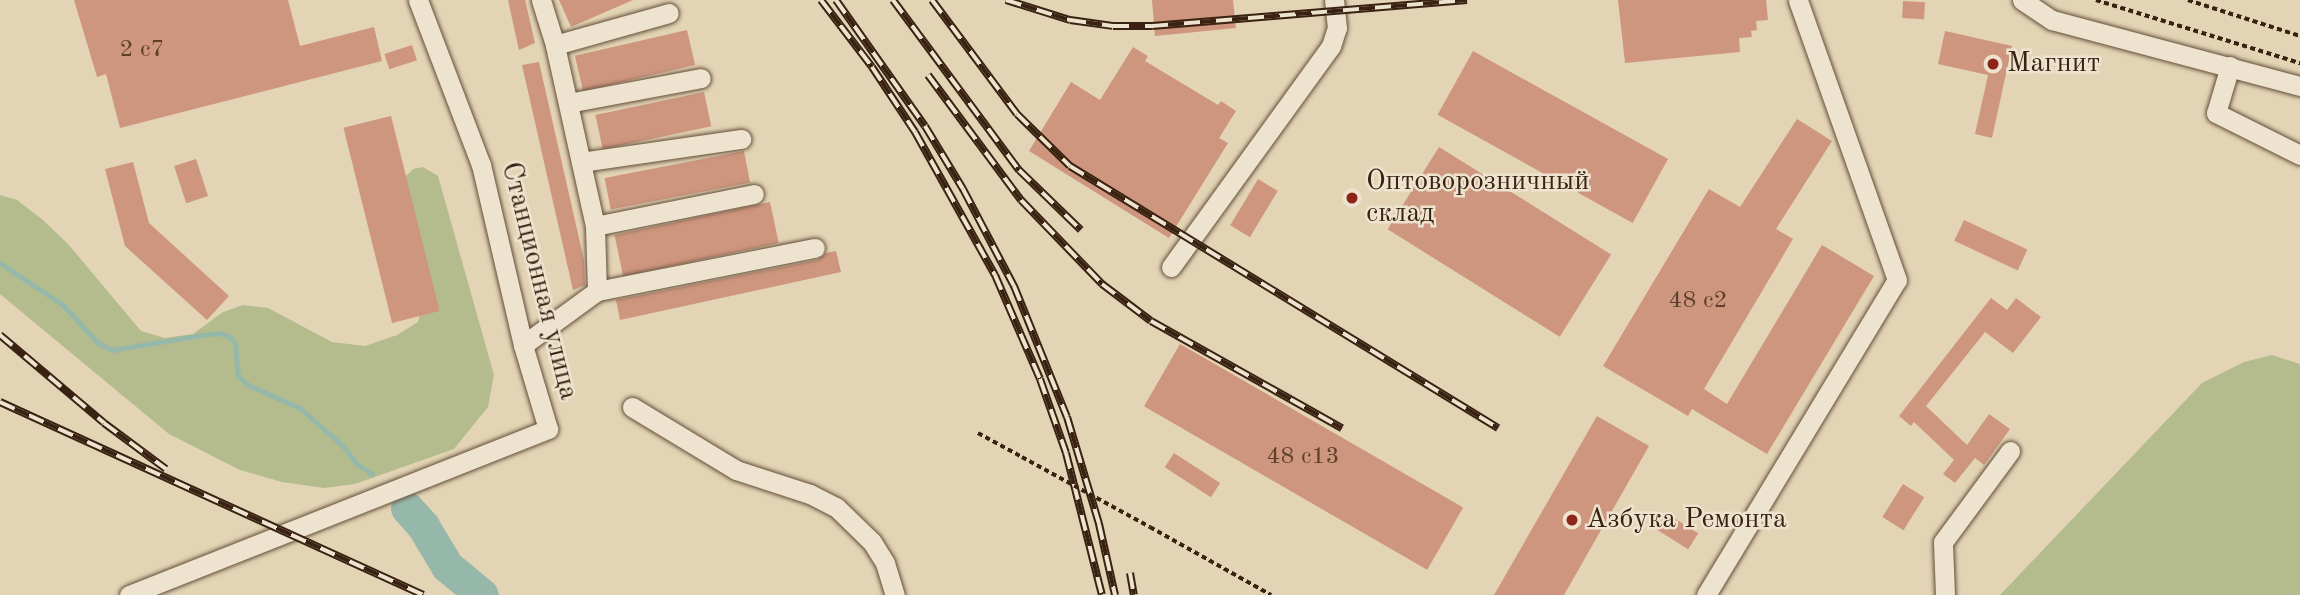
<!DOCTYPE html>
<meta charset="utf-8">
<style>
body{margin:0}
#map{position:relative;width:2300px;height:595px;overflow:hidden;background:#e3d4b5;font-family:"Old Standard TT",serif}
div>[style]{position:absolute}
.green>*{inset:0;background:#b4bc8d}
.stream>*{height:5px;margin:-2.5px;padding:0 2.5px;transform-origin:2.5px;border-radius:2.5px;background:#96b8aa}
.river>*{height:33px;margin:-16.5px;padding:0 16.5px;transform-origin:16.5px;border-radius:16.5px;background:#96b8aa}
.building>*{inset:0;background:#ce967e;transform-origin:0 0}
.path>*{height:3.5px;margin-top:-1.75px;transform-origin:0;background:repeating-linear-gradient(90deg,#392211 0 5px,transparent 0 8.5px)}
.roads{filter:drop-shadow(0 0 2px #644e3a) drop-shadow(0 0 2px #644e3a)}
.minor>*{height:19px;margin:-9.5px;padding:0 9.5px;transform-origin:9.5px;border-radius:9.5px;background:#ede3cf}
.rail>*{height:8px;margin-top:-4px;transform-origin:0;background:repeating-linear-gradient(90deg,#ede3cf 0 16px,#392211 0 32px);box-sizing:border-box;border-block:2px solid #392211}
.path-bridge>*{height:3.5px;margin-top:-1.75px;transform-origin:0;background:repeating-linear-gradient(90deg,#392211 0 5px,transparent 0 8.5px)}
.dots>*{width:19px;height:19px;translate:-50% -50%;box-sizing:border-box;border:4px solid #ede3cf;border-radius:50%}
span{translate:-50% -50%;white-space:nowrap;text-align:center;line-height:1.15;-webkit-text-stroke:5px #ede3cf;paint-order:stroke}
.number-label{font-size:24px;color:#5e3f2c}
.number-label span{-webkit-text-stroke-width:0}
.poi-label{font-size:28px;color:#392211}
.left{translate:0 -50%;text-align:left}
.street-label{font-size:28px;color:#392211}
</style>
<div id="map">
<div class="green">
<i style="clip-path:polygon(423px 167px,438px 176px,494px 375px,488px 407px,454px 449px,355px 484px,324px 488px,282px 482px,240px 470px,169px 434px,0 294px,0 195px,17px 200px,43px 220px,68px 244px,141px 331px,165px 338px,193px 334px,223px 312px,243px 305px,268px 308px,332px 342px,365px 346px,397px 335px,418px 322px,423px 301px,406px 176px,413px 169px)"></i>
<i style="clip-path:polygon(2272px 355px,2300px 364px,2300px 595px,2000px 595px,2202px 383px,2244px 362px)"></i>
</div>
<div class="stream">
<i style="left:0;top:263px;width:76px;rotate:33.7deg"></i>
<i style="left:63px;top:305px;width:52px;rotate:47.4deg"></i>
<i style="left:98px;top:343px;width:16px;rotate:27deg"></i>
<i style="left:112px;top:350px;width:91px;rotate:-9.5deg"></i>
<i style="left:202px;top:335px;width:18px;rotate:-6deg"></i>
<i style="left:220px;top:333px;width:11px;rotate:22deg"></i>
<i style="left:230px;top:337px;width:8px;rotate:50deg"></i>
<i style="left:235px;top:343px;width:33px;rotate:85deg"></i>
<i style="left:238px;top:376px;width:13px;rotate:42deg"></i>
<i style="left:248px;top:385px;width:57px;rotate:23.9deg"></i>
<i style="left:300px;top:408px;width:57px;rotate:41.5deg"></i>
<i style="left:343px;top:446px;width:23px;rotate:52deg"></i>
<i style="left:357px;top:464px;width:18px;rotate:34deg"></i>
</div>
<div class="river">
<i style="left:407px;top:508px;width:24px;rotate:48deg"></i>
<i style="left:423px;top:526px;width:47px;rotate:59deg"></i>
<i style="left:447px;top:566px;width:45px;rotate:39.6deg"></i>
</div>
<div class="building">
<i style="clip-path:polygon(74px 0,288px 0,300px 46px,374px 27px,382px 61px,120px 128px,106px 74px,97px 77px)"></i>
<i style="clip-path:polygon(508px 0,525px 0,535px 43px,519px 50px)"></i>
<i style="clip-path:polygon(559px 0,633px 0,571px 27px)"></i>
<i style="clip-path:polygon(1152px 0,1233px 0,1236px 28px,1155px 36px)"></i>
<i style="clip-path:polygon(1618px 0,1766px 0,1768px 20px,1756px 21px,1757px 30px,1751px 31px,1752px 37px,1739px 38px,1740px 52px,1625px 63px)"></i>
<i style="left:1903px;top:1px;width:22px;height:17px;rotate:3deg"></i>
<i style="left:687px;top:30px;width:36px;height:115px;rotate:77deg"></i>
<i style="clip-path:polygon(1945px 31px,2012px 46px,1992px 138px,1975px 134px,1988px 75px,1938px 64px)"></i>
<i style="left:412px;top:45px;width:16px;height:29px;rotate:72deg"></i>
<i style="clip-path:polygon(1133px 47px,1148px 56px,1145px 61px,1218px 105px,1221px 101px,1236px 111px,1219px 138px,1228px 143px,1169px 238px,1029px 151px,1071px 82px,1100px 100px)"></i>
<i style="left:1473px;top:51px;width:223px;height:73px;rotate:29deg"></i>
<i style="clip-path:polygon(539px 62px,584px 260px,585px 285px,573px 290px,522px 65px)"></i>
<i style="left:704px;top:92px;width:35px;height:111px;rotate:78deg"></i>
<i style="left:391px;top:116px;width:201px;height:49px;rotate:76deg"></i>
<i style="clip-path:polygon(1797px 119px,1832px 141px,1776px 229px,1793px 239px,1704px 389px,1727px 404px,1822px 245px,1874px 276px,1767px 454px,1692px 409px,1688px 416px,1603px 366px,1709px 189px,1740px 207px)"></i>
<i style="left:1439px;top:147px;width:203px;height:97px;rotate:32deg"></i>
<i style="left:744px;top:151px;width:32px;height:142px;rotate:79deg"></i>
<i style="left:196px;top:159px;width:39px;height:23px;rotate:72deg"></i>
<i style="clip-path:polygon(133px 162px,149px 223px,229px 296px,207px 320px,125px 246px,105px 169px)"></i>
<i style="left:1258px;top:179px;width:23px;height:54px;rotate:31deg"></i>
<i style="left:770px;top:202px;width:42px;height:159px;rotate:78deg"></i>
<i style="left:1964px;top:220px;width:70px;height:23px;rotate:25deg"></i>
<i style="clip-path:polygon(836px 251px,841px 272px,620px 320px,616px 300px,817px 260px,826px 253px)"></i>
<i style="clip-path:polygon(1991px 298px,2007px 310px,2016px 298px,2041px 317px,2013px 353px,1985px 332px,1926px 406px,1967px 445px,1989px 414px,2010px 429px,1984px 465px,1975px 458px,1955px 483px,1943px 474px,1954px 460px,1914px 422px,1911px 426px,1899px 416px)"></i>
<i style="left:1180px;top:344px;width:327px;height:72px;rotate:30deg"></i>
<i style="clip-path:polygon(1597px 416px,1649px 446px,1564px 595px,1494px 595px)"></i>
<i style="left:1174px;top:453px;width:55px;height:17px;rotate:33deg"></i>
<i style="left:1903px;top:484px;width:25px;height:39px;rotate:32deg"></i>
<i style="left:1666px;top:513px;width:38px;height:19px;rotate:32deg"></i>
</div>
<div class="path">
<i style="left:2096px;top:0;width:214px;rotate:17.2deg"></i>
<i style="left:2188px;top:0;width:118px;rotate:17.8deg"></i>
<i style="left:978px;top:433px;width:50px;rotate:28.6deg"></i>
<i style="left:1150px;top:527px;width:139px;rotate:29.3deg"></i>
</div>
<div class="roads">
<div class="minor">
<i style="left:2022px;top:0;width:36px;rotate:34deg"></i>
<i style="left:2052px;top:20px;width:257px;rotate:14.9deg"></i>
<i style="left:555px;top:45px;width:118px;rotate:-15.7deg"></i>
<i style="left:2230px;top:66px;width:49px;rotate:106.6deg"></i>
<i style="left:2216px;top:113px;width:94px;rotate:26.6deg"></i>
<i style="left:568px;top:103px;width:135px;rotate:-10.6deg"></i>
<i style="left:581px;top:162px;width:162px;rotate:-8.2deg"></i>
<i style="left:595px;top:226px;width:162px;rotate:-11.4deg"></i>
<i style="left:1171px;top:267px;width:273px;rotate:-54.1deg"></i>
<i style="left:1331px;top:46px;width:19px;rotate:-72deg"></i>
<i style="left:1337px;top:28px;width:28px;rotate:-96deg"></i>
<i style="left:597px;top:291px;width:222px;rotate:-11.2deg"></i>
<i style="left:523px;top:345px;width:92px;rotate:-36.1deg"></i>
<i style="left:597px;top:291px;width:65px;rotate:-91.8deg"></i>
<i style="left:595px;top:226px;width:185px;rotate:-102.5deg"></i>
<i style="left:555px;top:45px;width:47px;rotate:-107.3deg"></i>
<i style="left:632px;top:407px;width:122px;rotate:31.2deg"></i>
<i style="left:736px;top:470px;width:78px;rotate:18deg"></i>
<i style="left:810px;top:494px;width:29px;rotate:27deg"></i>
<i style="left:836px;top:507px;width:50px;rotate:44.2deg"></i>
<i style="left:872px;top:542px;width:25px;rotate:58deg"></i>
<i style="left:885px;top:563px;width:34px;rotate:73deg"></i>
<i style="left:129px;top:595px;width:451px;rotate:-21.6deg"></i>
<i style="left:548px;top:429px;width:88px;rotate:-106.6deg"></i>
<i style="left:523px;top:345px;width:185px;rotate:-103.1deg"></i>
<i style="left:481px;top:165px;width:177px;rotate:-110.9deg"></i>
<i style="left:1706px;top:595px;width:368px;rotate:-58.8deg"></i>
<i style="left:1897px;top:280px;width:297px;rotate:-109.5deg"></i>
<i style="left:1945px;top:595px;width:53px;rotate:-92.2deg"></i>
<i style="left:1943px;top:542px;width:113px;rotate:-53.6deg"></i>
</div>
</div>
<div class="rail">
<i style="left:821px;top:0;width:84px;rotate:52.7deg"></i>
<i style="left:872px;top:67px;width:78px;rotate:56.5deg"></i>
<i style="left:915px;top:132px;width:164px;rotate:60.8deg"></i>
<i style="left:995px;top:275px;width:113px;rotate:66.6deg"></i>
<i style="left:1040px;top:379px;width:78px;rotate:70.6deg"></i>
<i style="left:1066px;top:453px;width:146px;rotate:75.8deg"></i>
<i style="left:836px;top:0;width:154px;rotate:54.8deg"></i>
<i style="left:925px;top:126px;width:74px;rotate:58.9deg"></i>
<i style="left:963px;top:189px;width:110px;rotate:62.3deg"></i>
<i style="left:1014px;top:286px;width:141px;rotate:68deg"></i>
<i style="left:1067px;top:417px;width:112px;rotate:73.3deg"></i>
<i style="left:1099px;top:524px;width:73px;rotate:77.3deg"></i>
<i style="left:893px;top:0;width:212px;rotate:53.5deg"></i>
<i style="left:1019px;top:170px;width:86px;rotate:44.1deg"></i>
<i style="left:932px;top:0;width:142px;rotate:53.3deg"></i>
<i style="left:1017px;top:114px;width:74px;rotate:44.5deg"></i>
<i style="left:1070px;top:166px;width:502px;rotate:31.47deg"></i>
<i style="left:1006px;top:0;width:67px;rotate:17.4deg"></i>
<i style="left:1070px;top:20px;width:43px;rotate:7.9deg"></i>
<i style="left:1113px;top:26px;width:39px"></i>
<i style="left:1152px;top:26px;width:316px;rotate:-4.7deg"></i>
<i style="left:928px;top:75px;width:156px;rotate:53.4deg"></i>
<i style="left:1021px;top:200px;width:117px;rotate:46deg"></i>
<i style="left:1102px;top:284px;width:61px;rotate:37.1deg"></i>
<i style="left:1151px;top:321px;width:219px;rotate:29.3deg"></i>
<i style="left:0;top:335px;width:136px;rotate:40.2deg"></i>
<i style="left:104px;top:423px;width:77px;rotate:36.6deg"></i>
<i style="left:0;top:402px;width:465px;rotate:24.5deg"></i>
<i style="left:1130px;top:573px;width:22px;rotate:80deg"></i>
</div>
<div class="path-bridge">
<i style="left:1022px;top:457px;width:146px;rotate:28.7deg"></i>
</div>
<div class="dots">
<i style="left:1993px;top:64px;background:#8f2418"></i>
<i style="left:1352px;top:198px;background:#8f2418"></i>
<i style="left:1572px;top:520px;background:#8f2418"></i>
</div>
<div class="number-label">
<span style="left:142px;top:51px">2 с7</span>
<span style="left:1698px;top:302px">48 с2</span>
<span style="left:1303px;top:458px">48 с13</span>
</div>
<div class="poi-label">
<span class="left" style="left:2007px;top:64px">Магнит</span>
<span class="left" style="left:1366px;top:198px">Оптоворозничный<br>склад</span>
<span class="left" style="left:1586px;top:520px">Азбука Ремонта</span>
</div>
<div class="street-label">
<span style="left:539px;top:281px;rotate:76deg">Станционная улица</span>
</div>
</div>
